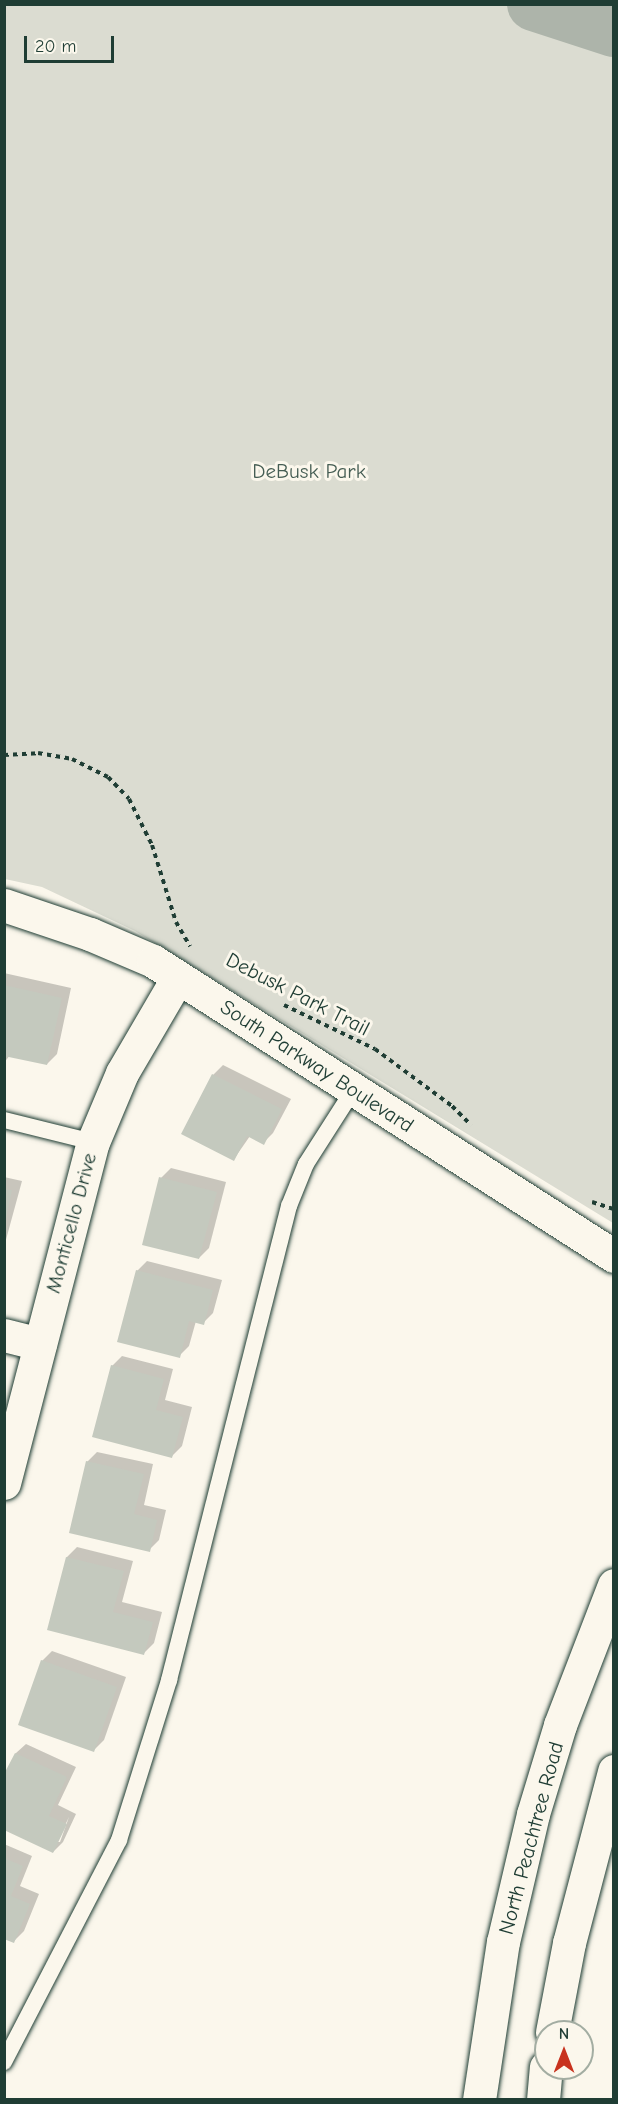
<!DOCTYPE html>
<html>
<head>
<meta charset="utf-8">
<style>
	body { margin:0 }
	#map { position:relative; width:618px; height:2104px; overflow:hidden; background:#fbf7ec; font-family:"Comic Neue",sans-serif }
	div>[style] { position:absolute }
	.green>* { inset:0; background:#dbdcd1 }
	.shadow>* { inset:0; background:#0003 }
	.river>* { height:54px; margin:-27px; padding:0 27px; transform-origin:27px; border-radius:27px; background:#adb4aa }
	.building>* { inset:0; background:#c4c9be }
	.path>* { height:4px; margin-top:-2px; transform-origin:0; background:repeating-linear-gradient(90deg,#1f3d34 0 4.5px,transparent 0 9px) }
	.roads { filter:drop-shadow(0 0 2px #1f3d34) drop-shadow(0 0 2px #1f3d34) }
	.service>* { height:16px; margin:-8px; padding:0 8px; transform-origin:8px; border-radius:8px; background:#fbf7ec }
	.minor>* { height:33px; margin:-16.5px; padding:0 16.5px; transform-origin:16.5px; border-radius:16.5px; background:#fbf7ec }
	.tertiary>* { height:33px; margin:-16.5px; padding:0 16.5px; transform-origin:16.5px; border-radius:16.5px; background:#fbf7ec }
	.secondary>* { height:33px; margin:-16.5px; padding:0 16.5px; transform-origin:16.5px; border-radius:16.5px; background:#fbf7ec }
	span { translate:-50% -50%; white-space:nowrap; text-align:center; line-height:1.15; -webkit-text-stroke:6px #fbf7ec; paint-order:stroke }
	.park-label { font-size:21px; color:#455d53 }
	.street-label { font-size:21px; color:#1f3d34 }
	.frame { position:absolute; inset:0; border:6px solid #1f3d34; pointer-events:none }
	.north { position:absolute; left:534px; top:2020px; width:60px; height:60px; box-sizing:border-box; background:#fbf7ec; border:2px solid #a3ada2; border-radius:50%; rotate:0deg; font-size:16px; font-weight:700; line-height:24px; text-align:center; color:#1f3d34 }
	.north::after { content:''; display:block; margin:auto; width:21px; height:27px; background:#c8321e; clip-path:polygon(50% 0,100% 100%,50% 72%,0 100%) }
	.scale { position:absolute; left:24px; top:36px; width:90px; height:27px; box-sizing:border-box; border:3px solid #1f3d34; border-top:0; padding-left:8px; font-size:18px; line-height:21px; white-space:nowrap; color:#1f3d34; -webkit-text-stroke:4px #fbf7ec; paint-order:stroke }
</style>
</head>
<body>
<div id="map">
	<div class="green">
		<i style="clip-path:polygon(4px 5px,613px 5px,613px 1223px,135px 931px,42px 887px,5px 879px)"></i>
	</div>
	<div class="shadow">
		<i style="clip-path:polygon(4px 973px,71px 988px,57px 1054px,47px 1064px,10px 1055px,4px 1063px)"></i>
		<i style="clip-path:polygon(223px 1065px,291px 1099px,273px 1133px,263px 1143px,250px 1136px,234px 1159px,213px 1075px)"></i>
		<i style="clip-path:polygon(171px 1168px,226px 1182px,209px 1248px,199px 1258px,161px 1178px)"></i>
		<i style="clip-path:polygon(4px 1177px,22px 1181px,4px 1247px)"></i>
		<i style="clip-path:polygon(147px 1261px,222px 1280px,213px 1313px,203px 1323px,196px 1321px,189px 1346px,179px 1356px,137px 1271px)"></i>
		<i style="clip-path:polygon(122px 1356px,173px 1369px,165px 1400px,192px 1407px,182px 1446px,172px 1456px,112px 1366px)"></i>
		<i style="clip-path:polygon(97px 1452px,153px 1464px,144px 1505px,166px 1510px,159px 1540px,149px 1550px,87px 1462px)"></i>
		<i style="clip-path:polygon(77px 1547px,133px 1561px,122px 1602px,162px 1612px,154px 1643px,144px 1653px,49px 1629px,67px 1557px)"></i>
		<i style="clip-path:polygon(52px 1651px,126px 1677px,104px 1740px,94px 1750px,42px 1661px)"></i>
		<i style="clip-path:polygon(evenodd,26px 1744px,76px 1767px,58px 1805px,76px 1814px,63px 1842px,53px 1852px,4px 1778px,16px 1753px,26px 1744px,69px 1817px,60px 1842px,57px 1842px,69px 1817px)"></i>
		<i style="clip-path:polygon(4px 1844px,32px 1856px,20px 1886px,39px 1894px,24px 1931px,14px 1941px,4px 1937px)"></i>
	</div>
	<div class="river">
		<i style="left:534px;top:4px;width:84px;rotate:18deg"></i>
	</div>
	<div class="building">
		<i style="clip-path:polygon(4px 985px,62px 998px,47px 1065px,4px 1056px)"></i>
		<i style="clip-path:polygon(212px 1074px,282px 1109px,264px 1145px,247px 1136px,234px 1161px,181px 1134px)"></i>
		<i style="clip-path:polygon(159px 1177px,217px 1192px,199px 1259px,142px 1245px)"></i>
		<i style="clip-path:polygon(4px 1189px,12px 1190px,5px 1223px,4px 1223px)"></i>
		<i style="clip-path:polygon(136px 1270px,213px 1290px,204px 1325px,189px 1321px,180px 1358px,117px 1342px)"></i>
		<i style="clip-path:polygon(111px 1365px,164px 1379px,156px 1410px,183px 1417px,172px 1458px,92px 1437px)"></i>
		<i style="clip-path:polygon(86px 1461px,144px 1474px,134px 1514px,157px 1520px,150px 1552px,69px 1533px)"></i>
		<i style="clip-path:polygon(66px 1557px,124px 1571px,113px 1612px,153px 1622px,144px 1655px,47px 1630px)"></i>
		<i style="clip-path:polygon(41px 1660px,117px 1687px,94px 1752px,18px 1725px)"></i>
		<i style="clip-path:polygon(15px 1753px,67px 1777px,49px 1816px,67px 1824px,53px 1853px,4px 1830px,4px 1774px)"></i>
		<i style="clip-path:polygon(4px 1858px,23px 1866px,11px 1896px,30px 1904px,14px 1943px,4px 1939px)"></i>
	</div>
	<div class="path">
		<i style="left:4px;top:755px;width:34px;rotate:-3deg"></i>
		<i style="left:38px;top:753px;width:35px;rotate:10deg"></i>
		<i style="left:72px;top:759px;width:40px;rotate:26.6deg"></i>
		<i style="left:108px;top:777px;width:30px;rotate:46deg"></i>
		<i style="left:129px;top:799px;width:51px;rotate:63.4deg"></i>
		<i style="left:152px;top:845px;width:81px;rotate:72.7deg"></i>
		<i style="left:176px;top:922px;width:28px;rotate:60deg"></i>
		<i style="left:284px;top:1005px;width:101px;rotate:25.8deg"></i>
		<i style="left:375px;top:1049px;width:96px;rotate:36.5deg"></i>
		<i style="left:452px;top:1106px;width:27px;rotate:45deg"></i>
		<i style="left:592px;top:1202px;width:23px;rotate:18deg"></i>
	</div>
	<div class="roads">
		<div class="service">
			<i style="left:4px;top:1120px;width:92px;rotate:13.9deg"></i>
			<i style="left:4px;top:2062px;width:250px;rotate:-62.6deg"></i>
			<i style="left:119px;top:1840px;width:168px;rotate:-72.6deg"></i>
			<i style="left:169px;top:1680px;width:489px;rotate:-75.8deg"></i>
			<i style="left:289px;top:1206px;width:45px;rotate:-68deg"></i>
			<i style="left:306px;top:1164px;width:89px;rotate:-57.4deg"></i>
		</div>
		<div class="minor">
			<i style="left:4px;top:1335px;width:37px;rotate:14deg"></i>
			<i style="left:4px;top:1483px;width:352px;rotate:-75.4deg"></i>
			<i style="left:93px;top:1142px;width:75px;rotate:-67.2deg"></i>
			<i style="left:122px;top:1073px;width:111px;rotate:-59.7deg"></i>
		</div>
		<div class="tertiary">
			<i style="left:4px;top:905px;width:91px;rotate:18.6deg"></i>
			<i style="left:90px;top:934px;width:69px;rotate:23.2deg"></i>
			<i style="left:153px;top:961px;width:547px;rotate:32.62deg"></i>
		</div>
		<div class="secondary">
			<i style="left:552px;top:2032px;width:91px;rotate:-79.2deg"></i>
			<i style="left:569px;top:1943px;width:178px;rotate:-75.3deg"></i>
			<i style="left:479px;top:2100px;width:160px;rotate:-81.4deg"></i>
			<i style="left:503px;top:1942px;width:131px;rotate:-76.8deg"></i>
			<i style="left:533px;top:1814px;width:93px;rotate:-73.1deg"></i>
			<i style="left:560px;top:1725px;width:150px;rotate:-68.9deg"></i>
			<i style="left:543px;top:2100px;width:33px;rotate:-85deg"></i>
		</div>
	</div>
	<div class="park-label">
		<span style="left:309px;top:471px">DeBusk Park</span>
	</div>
	<div class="street-label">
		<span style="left:298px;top:994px;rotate:27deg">Debusk Park Trail</span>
		<span style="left:317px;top:1066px;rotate:33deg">South Parkway Boulevard</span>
		<span style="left:71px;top:1223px;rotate:-75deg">Monticello Drive</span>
		<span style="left:531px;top:1838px;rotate:-75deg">North Peachtree Road</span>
	</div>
	<div class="frame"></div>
	<div class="north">N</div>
	<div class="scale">20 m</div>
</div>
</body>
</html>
